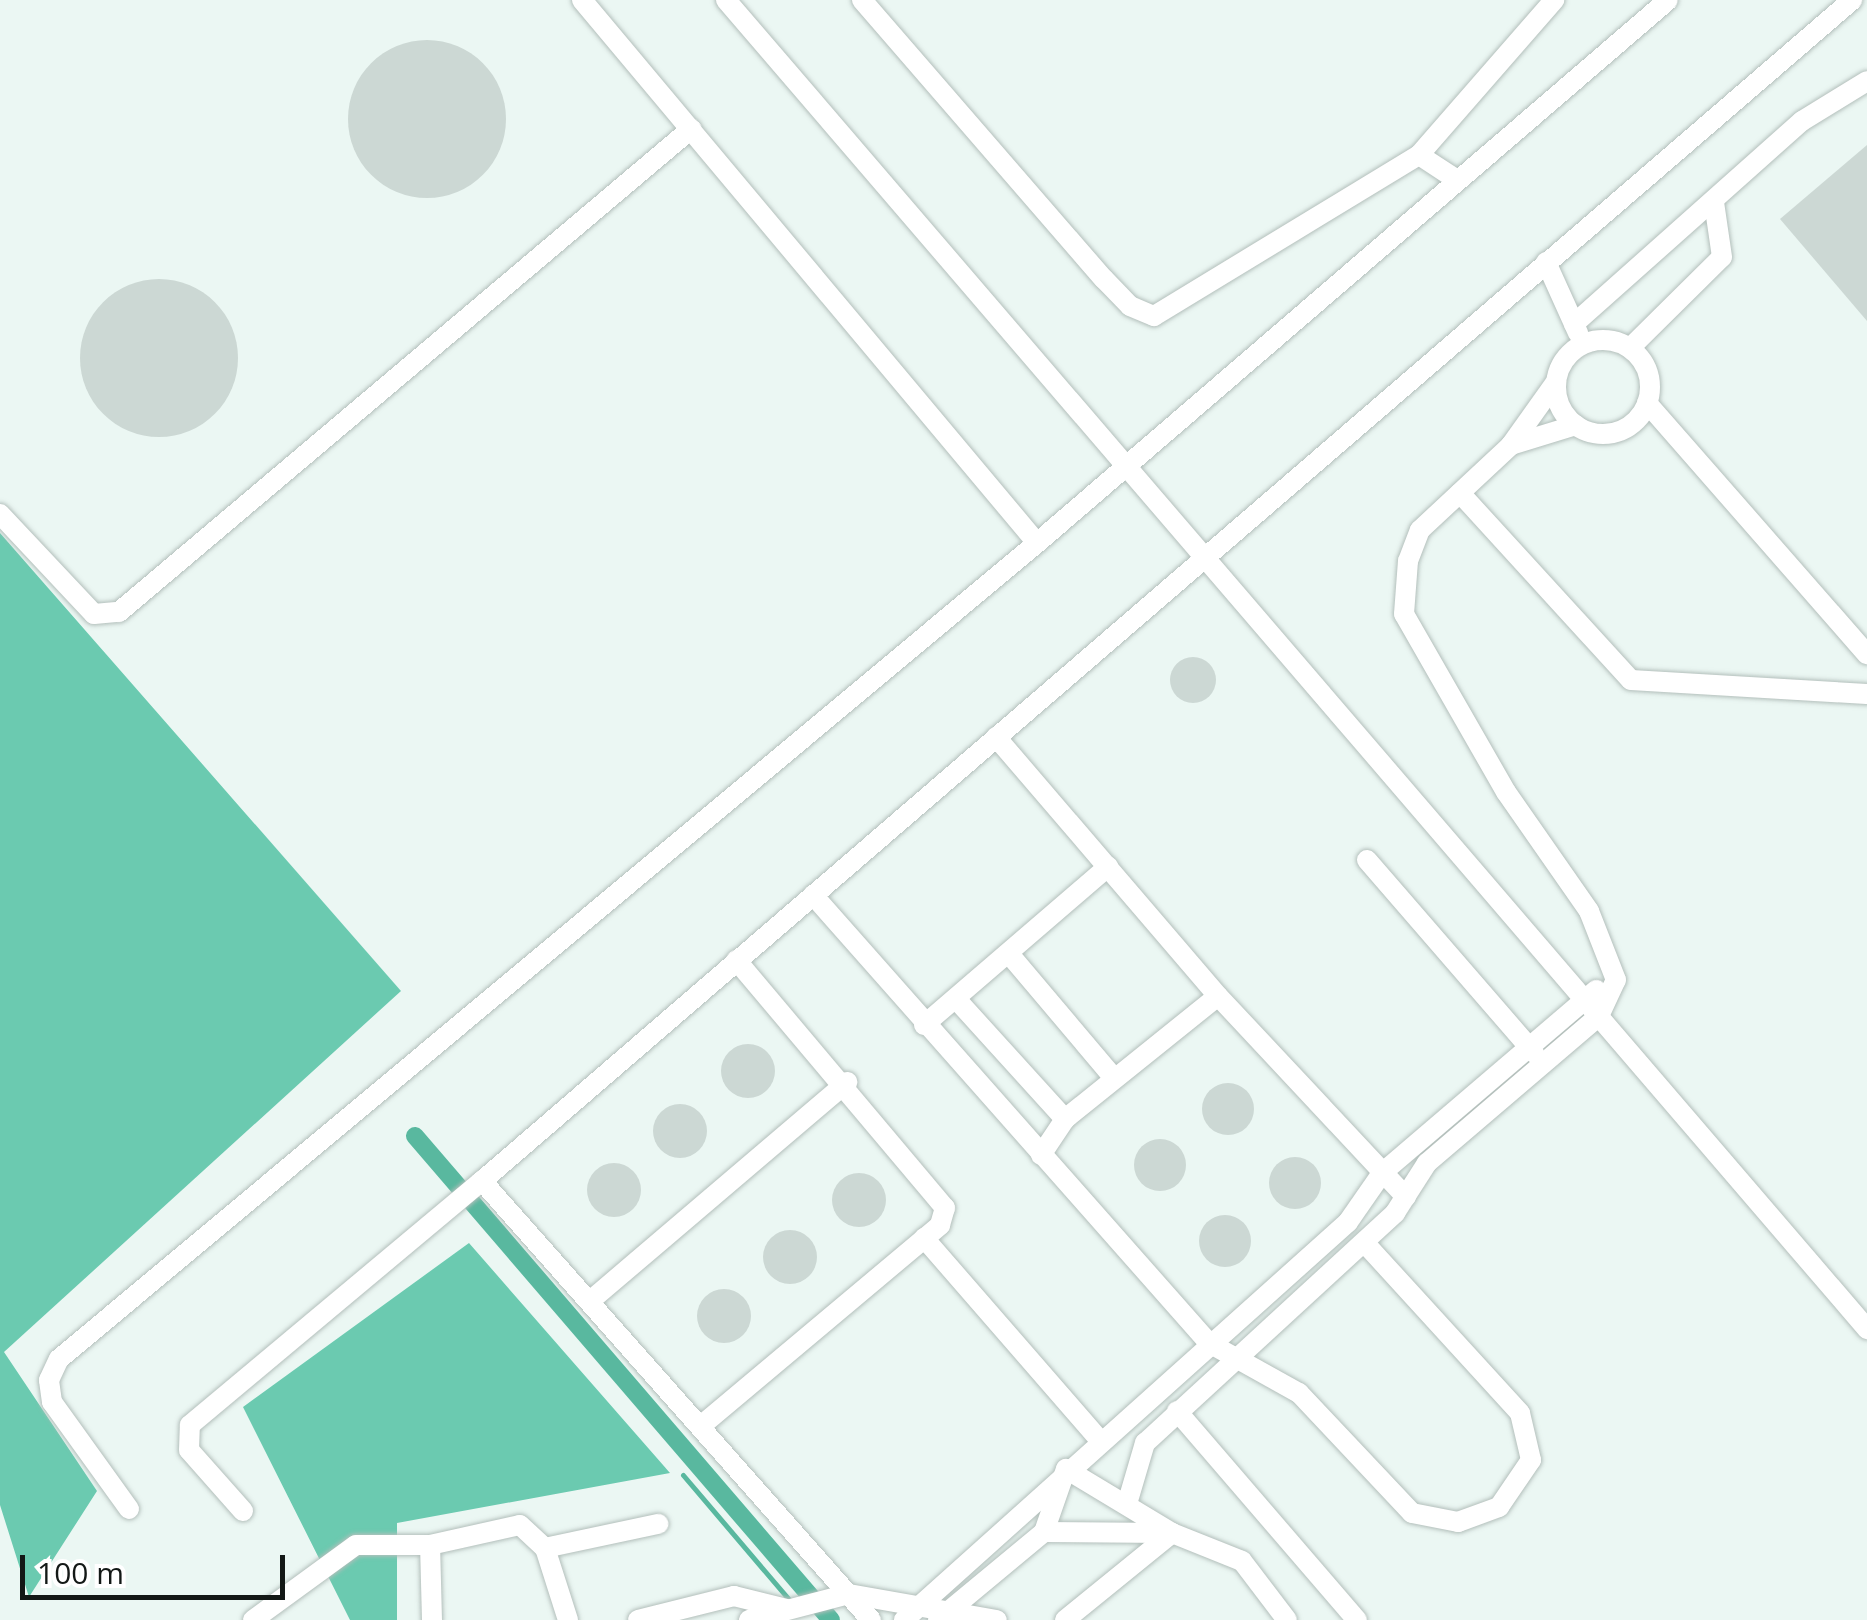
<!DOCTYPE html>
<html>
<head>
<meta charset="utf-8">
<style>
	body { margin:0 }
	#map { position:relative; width:1867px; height:1620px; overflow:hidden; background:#ebf7f3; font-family:"Open Sans",sans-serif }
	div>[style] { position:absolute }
	.forest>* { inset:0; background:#6bcab0 }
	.stream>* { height:5px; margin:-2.5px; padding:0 2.5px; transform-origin:2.5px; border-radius:2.5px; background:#59b89f }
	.canal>* { height:18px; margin:-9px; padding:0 9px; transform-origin:9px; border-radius:9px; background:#59b89f }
	.building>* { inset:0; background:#ccd8d4 }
	.round { border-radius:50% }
	.roads { filter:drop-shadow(0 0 2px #b3bfbb) drop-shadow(0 0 2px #b3bfbb) }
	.minor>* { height:20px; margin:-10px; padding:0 10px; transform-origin:10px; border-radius:10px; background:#fff }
	.minor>.ring { margin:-10px; padding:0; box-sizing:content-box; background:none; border:20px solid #fff; border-radius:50% }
	span { translate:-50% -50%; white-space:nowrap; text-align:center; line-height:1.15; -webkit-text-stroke:8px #fff; paint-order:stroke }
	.scale { position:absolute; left:20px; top:1555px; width:265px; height:45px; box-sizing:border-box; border:5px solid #131816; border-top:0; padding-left:12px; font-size:30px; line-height:35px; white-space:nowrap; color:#131816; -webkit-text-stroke:8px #fff; paint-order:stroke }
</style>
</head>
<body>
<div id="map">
	<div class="forest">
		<i style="clip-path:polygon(0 533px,401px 991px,4px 1352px,97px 1491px,29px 1597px,0 1505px)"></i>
		<i style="clip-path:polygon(469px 1243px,670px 1473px,397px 1523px,397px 1620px,350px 1620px,243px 1407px)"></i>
	</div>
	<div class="stream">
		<i style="left:683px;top:1475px;width:167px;rotate:49.6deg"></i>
	</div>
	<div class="canal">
		<i style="left:415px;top:1136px;width:638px;rotate:49.32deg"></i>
	</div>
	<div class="building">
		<i class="round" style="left:348px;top:40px;width:158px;height:158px"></i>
		<i style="clip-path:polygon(1867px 145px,1867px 321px,1780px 219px)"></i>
		<i class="round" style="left:80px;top:279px;width:158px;height:158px"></i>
		<i class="round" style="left:1170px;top:657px;width:46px;height:46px"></i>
		<i class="round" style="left:721px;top:1044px;width:54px;height:54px"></i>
		<i class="round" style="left:1202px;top:1083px;width:52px;height:52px"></i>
		<i class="round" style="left:653px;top:1104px;width:54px;height:54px"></i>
		<i class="round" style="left:1134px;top:1139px;width:52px;height:52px"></i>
		<i class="round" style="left:1269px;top:1157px;width:52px;height:52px"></i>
		<i class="round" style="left:587px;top:1163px;width:54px;height:54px"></i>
		<i class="round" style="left:832px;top:1173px;width:54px;height:54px"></i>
		<i class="round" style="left:1199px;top:1215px;width:52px;height:52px"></i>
		<i class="round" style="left:763px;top:1230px;width:54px;height:54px"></i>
		<i class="round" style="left:697px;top:1289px;width:54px;height:54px"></i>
	</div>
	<div class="roads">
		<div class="minor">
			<i style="left:582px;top:0;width:708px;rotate:50.04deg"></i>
			<i style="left:726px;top:0;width:1752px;rotate:49.35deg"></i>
			<i style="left:862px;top:0;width:369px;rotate:49.1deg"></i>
			<i style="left:1104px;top:279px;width:37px;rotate:46deg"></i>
			<i style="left:1130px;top:306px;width:26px;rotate:23deg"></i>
			<i style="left:1154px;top:316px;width:310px;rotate:-31.3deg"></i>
			<i style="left:1419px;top:155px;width:206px;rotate:-48.9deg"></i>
			<i style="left:1419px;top:155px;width:45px;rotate:33.3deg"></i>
			<i style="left:1546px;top:262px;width:78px;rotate:65.7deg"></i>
			<i style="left:1574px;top:324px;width:305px;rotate:-41.7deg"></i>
			<i style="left:1802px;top:121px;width:76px;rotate:-31.6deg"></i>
			<i class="ring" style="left:1556px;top:340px;width:74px;height:74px"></i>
			<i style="left:1630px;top:348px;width:129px;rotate:-44.7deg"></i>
			<i style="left:1722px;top:257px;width:56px;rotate:-98.3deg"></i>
			<i style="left:1647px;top:403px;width:334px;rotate:48.8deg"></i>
			<i style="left:1511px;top:445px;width:68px;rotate:-17.1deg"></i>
			<i style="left:1460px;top:493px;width:253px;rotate:47.6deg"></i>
			<i style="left:1631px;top:680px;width:236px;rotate:3.4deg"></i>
			<i style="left:0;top:514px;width:137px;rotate:46.8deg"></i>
			<i style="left:94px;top:614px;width:25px;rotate:-5deg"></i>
			<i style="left:119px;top:612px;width:749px;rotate:-40.18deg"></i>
			<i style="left:996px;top:737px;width:341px;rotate:49.4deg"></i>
			<i style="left:1218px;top:996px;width:275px;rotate:46.9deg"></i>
			<i style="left:1367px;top:860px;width:255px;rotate:49.1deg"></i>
			<i style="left:813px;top:895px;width:598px;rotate:48.53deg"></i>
			<i style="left:1209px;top:1343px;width:103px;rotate:29.1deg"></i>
			<i style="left:1299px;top:1393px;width:165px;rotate:46.7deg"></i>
			<i style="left:1412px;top:1513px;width:47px;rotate:11.1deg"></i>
			<i style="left:1458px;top:1522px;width:44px;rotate:-20.1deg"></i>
			<i style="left:1499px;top:1507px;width:57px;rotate:-55.8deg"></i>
			<i style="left:1531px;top:1460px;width:48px;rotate:-103.2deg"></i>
			<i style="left:1520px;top:1413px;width:231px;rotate:-132.4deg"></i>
			<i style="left:1010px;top:955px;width:160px;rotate:49.8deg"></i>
			<i style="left:957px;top:1000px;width:161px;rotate:47.8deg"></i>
			<i style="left:924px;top:1025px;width:243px;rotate:-40.7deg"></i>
			<i style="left:1041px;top:1155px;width:43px;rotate:-56.3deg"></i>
			<i style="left:1065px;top:1119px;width:196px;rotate:-38.8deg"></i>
			<i style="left:924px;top:1238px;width:267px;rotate:49deg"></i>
			<i style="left:590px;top:1301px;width:338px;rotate:-40.4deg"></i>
			<i style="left:1177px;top:1411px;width:276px;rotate:49.3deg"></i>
			<i style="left:702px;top:1425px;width:311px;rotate:-40deg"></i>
			<i style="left:940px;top:1225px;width:18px;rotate:-74deg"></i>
			<i style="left:945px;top:1208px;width:324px;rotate:-130.1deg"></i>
			<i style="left:1066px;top:1469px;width:124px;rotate:31.1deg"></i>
			<i style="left:1172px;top:1533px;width:75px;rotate:21.8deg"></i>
			<i style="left:1242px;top:1561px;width:74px;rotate:52.7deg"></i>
			<i style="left:1127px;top:1504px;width:64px;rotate:-73.6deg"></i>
			<i style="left:1145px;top:1443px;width:340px;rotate:-42.6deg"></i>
			<i style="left:1395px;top:1213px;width:59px;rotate:-57.4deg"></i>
			<i style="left:1427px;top:1163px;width:226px;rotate:-40.5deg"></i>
			<i style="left:1599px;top:1016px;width:40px;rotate:-65deg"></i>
			<i style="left:1616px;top:980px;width:74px;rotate:-111.4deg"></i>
			<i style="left:1589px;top:911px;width:145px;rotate:-124.9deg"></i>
			<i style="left:1506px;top:792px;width:205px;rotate:-119.8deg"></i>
			<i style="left:1404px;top:614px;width:53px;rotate:-85.7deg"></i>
			<i style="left:1408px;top:561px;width:33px;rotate:-69deg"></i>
			<i style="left:1420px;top:530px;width:125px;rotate:-43deg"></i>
			<i style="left:1511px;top:445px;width:77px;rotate:-54.5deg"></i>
			<i style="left:129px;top:1509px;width:132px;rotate:-125.7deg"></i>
			<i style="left:52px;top:1402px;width:22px;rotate:-98deg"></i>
			<i style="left:49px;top:1380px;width:23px;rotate:-65deg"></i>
			<i style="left:59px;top:1359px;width:1274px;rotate:-39.84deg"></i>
			<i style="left:1037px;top:543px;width:832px;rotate:-40.71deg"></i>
			<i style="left:243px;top:1511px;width:81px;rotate:-131.5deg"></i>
			<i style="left:189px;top:1450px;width:25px;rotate:-88deg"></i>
			<i style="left:190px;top:1425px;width:381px;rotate:-39.9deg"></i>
			<i style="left:1044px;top:1532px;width:67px;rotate:-70.8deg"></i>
			<i style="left:545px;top:1548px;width:116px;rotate:-12deg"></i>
			<i style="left:253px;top:1620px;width:127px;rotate:-36.1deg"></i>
			<i style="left:356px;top:1545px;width:74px"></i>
			<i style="left:432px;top:1620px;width:75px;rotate:-91.5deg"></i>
			<i style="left:430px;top:1545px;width:92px;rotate:-12.5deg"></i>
			<i style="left:520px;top:1525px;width:34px;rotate:43deg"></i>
			<i style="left:545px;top:1548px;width:76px;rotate:72.3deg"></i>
			<i style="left:638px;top:1620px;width:99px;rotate:-14deg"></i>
			<i style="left:734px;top:1596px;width:54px;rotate:14deg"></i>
			<i style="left:749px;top:1620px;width:103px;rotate:-14.6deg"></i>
			<i style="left:849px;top:1594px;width:150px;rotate:10deg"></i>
			<i style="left:871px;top:1620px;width:587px;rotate:-131.54deg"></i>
			<i style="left:482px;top:1181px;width:1809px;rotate:-40.76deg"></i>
			<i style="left:904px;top:1620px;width:596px;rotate:-41.87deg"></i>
			<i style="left:1348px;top:1222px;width:60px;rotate:-55.2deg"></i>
			<i style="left:1382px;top:1173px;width:282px;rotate:-40.5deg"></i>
			<i style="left:938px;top:1620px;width:138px;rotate:-39.7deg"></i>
			<i style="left:1044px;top:1532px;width:126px;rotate:0.5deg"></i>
			<i style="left:1065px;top:1620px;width:138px;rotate:-39.1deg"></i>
		</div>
	</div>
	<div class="scale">100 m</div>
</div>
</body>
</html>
